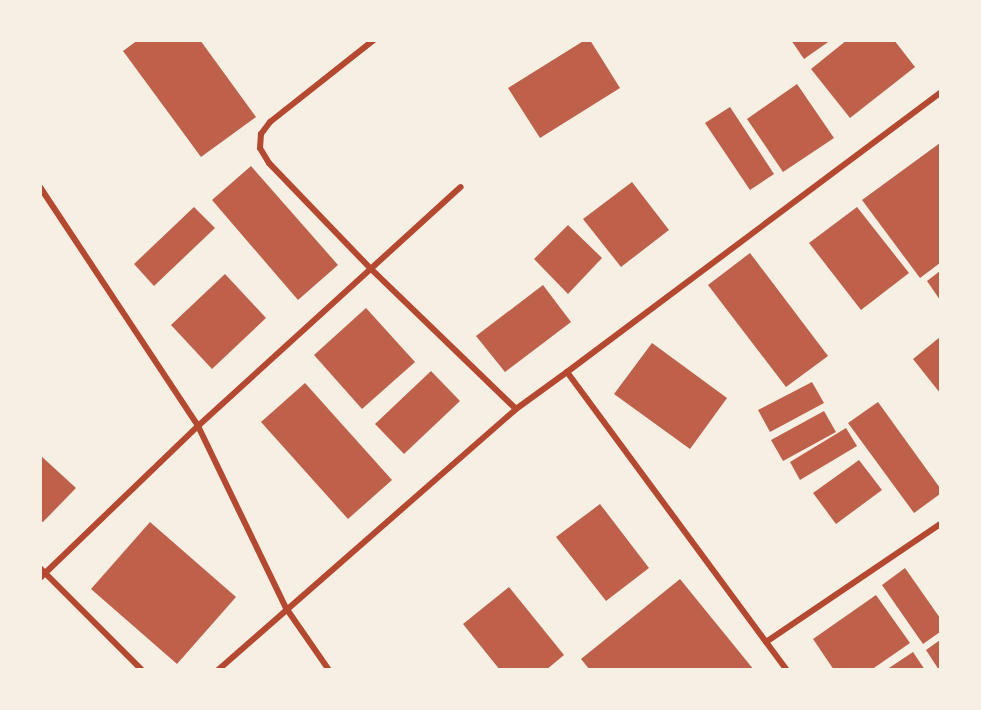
<!DOCTYPE html>
<html>
<head>
<meta charset="utf-8">
<style>
	body { margin:0 }
	#map { position:relative; width:981px; height:710px; overflow:hidden; background:#f6efe4; font-family:Helvetica,sans-serif }
	div>[style] { position:absolute }
	.building>* { inset:0; background:#bf614a }
	.minor>* { height:6px; margin:-3px; padding:0 3px; transform-origin:3px; border-radius:3px; background:#b5482f }
	span { translate:-50% -50%; white-space:nowrap; text-align:center; line-height:1.15; -webkit-text-stroke:5px #f6efe4; paint-order:stroke }
	.frame { position:absolute; inset:0; border:42px solid #f6efe4; pointer-events:none }
</style>
</head>
<body>
<div id="map">
	<div class="building">
		<i style="clip-path:polygon(138px 40px,200px 40px,256px 117px,201px 157px,123px 51px)"></i>
		<i style="clip-path:polygon(585px 40px,590px 40px,620px 88px,540px 138px,508px 88px)"></i>
		<i style="clip-path:polygon(791px 40px,831px 40px,804px 59px)"></i>
		<i style="clip-path:polygon(847px 40px,894px 40px,915px 67px,850px 118px,811px 69px)"></i>
		<i style="clip-path:polygon(797px 84px,834px 138px,783px 172px,747px 119px)"></i>
		<i style="clip-path:polygon(730px 107px,774px 174px,750px 190px,705px 123px)"></i>
		<i style="clip-path:polygon(940px 143px,940px 263px,920px 278px,862px 200px)"></i>
		<i style="clip-path:polygon(251px 166px,338px 265px,298px 300px,212px 200px)"></i>
		<i style="clip-path:polygon(632px 182px,669px 230px,621px 267px,583px 219px)"></i>
		<i style="clip-path:polygon(194px 207px,215px 228px,154px 286px,134px 264px)"></i>
		<i style="clip-path:polygon(857px 207px,909px 273px,861px 310px,809px 243px)"></i>
		<i style="clip-path:polygon(568px 225px,602px 258px,568px 294px,534px 259px)"></i>
		<i style="clip-path:polygon(750px 253px,828px 356px,786px 387px,708px 285px)"></i>
		<i style="clip-path:polygon(940px 271px,940px 300px,927px 281px)"></i>
		<i style="clip-path:polygon(225px 274px,266px 318px,212px 369px,171px 325px)"></i>
		<i style="clip-path:polygon(543px 285px,571px 322px,505px 372px,476px 336px)"></i>
		<i style="clip-path:polygon(366px 308px,415px 362px,362px 409px,314px 355px)"></i>
		<i style="clip-path:polygon(940px 337px,940px 393px,913px 359px)"></i>
		<i style="clip-path:polygon(652px 343px,727px 398px,690px 449px,614px 394px)"></i>
		<i style="clip-path:polygon(431px 371px,460px 401px,404px 454px,375px 424px)"></i>
		<i style="clip-path:polygon(812px 382px,824px 403px,770px 432px,758px 410px)"></i>
		<i style="clip-path:polygon(305px 383px,392px 480px,348px 519px,261px 422px)"></i>
		<i style="clip-path:polygon(878px 402px,940px 488px,940px 494px,914px 513px,848px 423px)"></i>
		<i style="clip-path:polygon(824px 411px,836px 432px,783px 461px,771px 440px)"></i>
		<i style="clip-path:polygon(846px 428px,857px 446px,800px 480px,790px 462px)"></i>
		<i style="clip-path:polygon(40px 455px,76px 488px,43px 522px,40px 520px)"></i>
		<i style="clip-path:polygon(859px 460px,882px 490px,836px 524px,813px 493px)"></i>
		<i style="clip-path:polygon(600px 504px,649px 568px,606px 601px,556px 537px)"></i>
		<i style="clip-path:polygon(150px 522px,236px 597px,177px 664px,91px 589px)"></i>
		<i style="clip-path:polygon(905px 568px,940px 618px,940px 632px,923px 644px,882px 585px)"></i>
		<i style="clip-path:polygon(680px 579px,754px 670px,590px 670px,581px 659px)"></i>
		<i style="clip-path:polygon(509px 587px,564px 655px,546px 670px,500px 670px,463px 624px)"></i>
		<i style="clip-path:polygon(876px 595px,910px 643px,871px 670px,834px 670px,813px 639px)"></i>
		<i style="clip-path:polygon(940px 640px,940px 670px,939px 670px,926px 650px)"></i>
		<i style="clip-path:polygon(913px 652px,925px 670px,886px 670px)"></i>
	</div>
	<div class="minor">
		<i style="left:40px;top:187px;width:287px;rotate:56.5deg"></i>
		<i style="left:198px;top:426px;width:202px;rotate:64.2deg"></i>
		<i style="left:286px;top:608px;width:75px;rotate:55.3deg"></i>
		<i style="left:567px;top:372px;width:466px;rotate:-36.8deg"></i>
		<i style="left:516px;top:409px;width:63px;rotate:-36deg"></i>
		<i style="left:567px;top:372px;width:370px;rotate:53.6deg"></i>
		<i style="left:40px;top:568px;width:144px;rotate:45deg"></i>
		<i style="left:40px;top:578px;width:219px;rotate:-43.9deg"></i>
		<i style="left:198px;top:426px;width:355px;rotate:-42.3deg"></i>
		<i style="left:766px;top:642px;width:210px;rotate:-34.1deg"></i>
		<i style="left:218px;top:670px;width:396px;rotate:-41.2deg"></i>
		<i style="left:516px;top:409px;width:202px;rotate:-136deg"></i>
		<i style="left:371px;top:269px;width:147px;rotate:-133.9deg"></i>
		<i style="left:269px;top:163px;width:17px;rotate:-121deg"></i>
		<i style="left:260px;top:148px;width:14px;rotate:-86deg"></i>
		<i style="left:261px;top:134px;width:15px;rotate:-53deg"></i>
		<i style="left:270px;top:122px;width:132px;rotate:-38.3deg"></i>
	</div>
	<div class="frame"></div>
</div>
</body>
</html>
